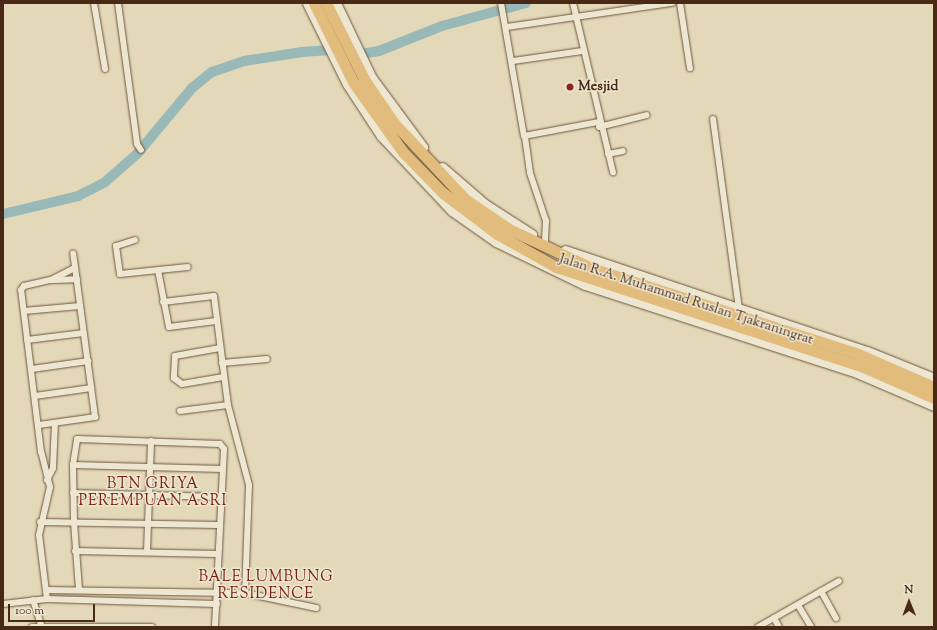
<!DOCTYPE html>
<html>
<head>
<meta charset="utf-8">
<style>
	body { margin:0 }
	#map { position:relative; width:937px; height:630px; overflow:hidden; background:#e3d8b8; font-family:"Sorts Mill Goudy",serif }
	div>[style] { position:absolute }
	.river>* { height:10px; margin:-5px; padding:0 5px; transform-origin:5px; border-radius:5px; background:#99b8b8 }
	.roads { filter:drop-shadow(0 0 1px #6f553e) drop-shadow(0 0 1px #6f553e) }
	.street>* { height:6px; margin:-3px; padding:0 3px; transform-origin:3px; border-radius:3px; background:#ede6d1 }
	.secondary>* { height:9px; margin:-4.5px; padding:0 4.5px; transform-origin:4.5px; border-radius:4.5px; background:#ede6d1 }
	.highway>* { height:11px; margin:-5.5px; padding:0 5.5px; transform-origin:5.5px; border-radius:5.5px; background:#e2bc7c }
	.dots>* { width:11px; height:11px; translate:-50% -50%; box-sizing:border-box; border:2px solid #ede6d1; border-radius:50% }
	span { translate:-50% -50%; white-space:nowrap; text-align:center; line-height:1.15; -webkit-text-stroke:3px #ede6d1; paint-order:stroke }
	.poi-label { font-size:14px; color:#482916; font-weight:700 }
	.left { translate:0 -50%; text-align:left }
	.street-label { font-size:14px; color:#482916 }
	.neighbourhood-label { font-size:15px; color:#7a1f14; letter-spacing:1px }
	.frame { position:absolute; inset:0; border:4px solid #482916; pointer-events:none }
	.north { position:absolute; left:889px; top:582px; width:40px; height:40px; -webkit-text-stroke:3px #ede6d1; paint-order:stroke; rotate:359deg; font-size:11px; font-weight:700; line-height:16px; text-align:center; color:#482916 }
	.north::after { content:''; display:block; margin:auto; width:14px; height:18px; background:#482916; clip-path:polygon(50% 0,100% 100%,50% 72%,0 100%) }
	.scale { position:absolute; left:8px; top:604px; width:87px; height:18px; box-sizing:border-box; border:2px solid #482916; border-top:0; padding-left:5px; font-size:12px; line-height:14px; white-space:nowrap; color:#482916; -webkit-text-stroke:3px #ede6d1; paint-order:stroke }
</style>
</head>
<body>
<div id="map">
	<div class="river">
		<i style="left:3px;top:214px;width:77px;rotate:-13.5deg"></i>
		<i style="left:78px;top:196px;width:30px;rotate:-27deg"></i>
		<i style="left:105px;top:182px;width:43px;rotate:-41.2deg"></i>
		<i style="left:137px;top:154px;width:86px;rotate:-50.2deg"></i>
		<i style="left:192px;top:88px;width:26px;rotate:-39deg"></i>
		<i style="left:212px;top:72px;width:34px;rotate:-19deg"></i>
		<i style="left:244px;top:61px;width:59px;rotate:-8.8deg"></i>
		<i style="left:302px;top:52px;width:31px;rotate:-4deg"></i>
		<i style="left:333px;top:50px;width:24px;rotate:12deg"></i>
		<i style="left:356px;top:55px;width:23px;rotate:-10deg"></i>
		<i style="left:379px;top:51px;width:68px;rotate:-21.6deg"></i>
		<i style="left:442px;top:26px;width:87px;rotate:-15.3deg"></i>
	</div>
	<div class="roads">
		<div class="street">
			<i style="left:94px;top:3px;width:67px;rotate:80.5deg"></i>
			<i style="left:118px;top:3px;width:142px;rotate:82.3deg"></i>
			<i style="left:137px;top:144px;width:7px;rotate:56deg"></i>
			<i style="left:501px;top:3px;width:135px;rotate:80.2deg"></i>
			<i style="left:524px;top:136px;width:75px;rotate:-10.7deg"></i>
			<i style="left:573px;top:3px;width:174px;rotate:76.7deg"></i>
			<i style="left:680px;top:3px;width:66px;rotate:81.3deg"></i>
			<i style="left:507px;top:27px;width:167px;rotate:-8.3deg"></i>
			<i style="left:513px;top:61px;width:70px;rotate:-8.2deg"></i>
			<i style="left:713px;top:119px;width:192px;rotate:82.2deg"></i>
			<i style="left:599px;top:127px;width:49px;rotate:-14deg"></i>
			<i style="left:525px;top:137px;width:36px;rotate:82deg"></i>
			<i style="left:530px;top:173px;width:51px;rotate:71.6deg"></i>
			<i style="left:546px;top:221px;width:20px;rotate:93deg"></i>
			<i style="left:608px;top:154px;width:15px;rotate:-11deg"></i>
			<i style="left:135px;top:240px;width:20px;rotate:162deg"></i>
			<i style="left:116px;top:246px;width:28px;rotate:82deg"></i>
			<i style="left:120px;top:274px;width:68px;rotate:-5.9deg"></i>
			<i style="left:158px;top:270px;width:58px;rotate:79.1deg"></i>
			<i style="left:169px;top:327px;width:47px;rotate:-7.3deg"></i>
			<i style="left:53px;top:280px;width:24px;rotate:-2deg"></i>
			<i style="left:163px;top:302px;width:51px;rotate:-6.7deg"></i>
			<i style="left:214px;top:296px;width:110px;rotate:82.7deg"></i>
			<i style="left:228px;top:405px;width:83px;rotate:75.3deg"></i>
			<i style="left:249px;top:485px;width:108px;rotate:92.1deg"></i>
			<i style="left:24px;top:311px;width:56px;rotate:-5.1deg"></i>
			<i style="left:27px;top:340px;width:57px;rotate:-7deg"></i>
			<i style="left:220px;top:348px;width:46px;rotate:169.9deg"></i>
			<i style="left:175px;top:356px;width:22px;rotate:93deg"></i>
			<i style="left:174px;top:378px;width:10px;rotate:37deg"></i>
			<i style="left:182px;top:384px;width:42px;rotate:-9.7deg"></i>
			<i style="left:222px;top:363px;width:45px;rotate:-5.1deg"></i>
			<i style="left:32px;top:369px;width:57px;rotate:-8.1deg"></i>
			<i style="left:35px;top:396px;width:57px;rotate:-8.1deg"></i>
			<i style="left:180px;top:411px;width:48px;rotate:-7.1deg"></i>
			<i style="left:39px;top:425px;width:57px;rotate:-8.1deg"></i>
			<i style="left:95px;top:417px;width:165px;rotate:-97.6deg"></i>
			<i style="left:73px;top:465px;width:149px;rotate:1.5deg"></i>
			<i style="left:47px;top:480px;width:13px;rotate:-63deg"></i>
			<i style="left:53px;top:468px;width:45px;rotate:-87.5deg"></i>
			<i style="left:73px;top:493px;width:147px;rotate:1.6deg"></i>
			<i style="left:40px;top:522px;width:179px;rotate:1deg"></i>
			<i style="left:75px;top:551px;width:143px;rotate:1.2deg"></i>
			<i style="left:147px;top:552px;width:111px;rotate:-87.9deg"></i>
			<i style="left:79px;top:589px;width:67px;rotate:-94.3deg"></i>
			<i style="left:74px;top:522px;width:57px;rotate:-91deg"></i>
			<i style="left:73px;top:465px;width:26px;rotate:-81deg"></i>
			<i style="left:77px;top:439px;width:143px;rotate:2deg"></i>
			<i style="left:220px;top:444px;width:6px;rotate:51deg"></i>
			<i style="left:224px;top:449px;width:178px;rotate:92.9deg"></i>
			<i style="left:46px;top:590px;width:199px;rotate:0.9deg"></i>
			<i style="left:245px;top:593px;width:73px;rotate:11.9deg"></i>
			<i style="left:821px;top:591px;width:31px;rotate:61deg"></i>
			<i style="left:47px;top:599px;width:64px;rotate:-97.1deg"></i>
			<i style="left:39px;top:535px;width:49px;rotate:-77.1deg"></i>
			<i style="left:50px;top:487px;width:36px;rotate:-104deg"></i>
			<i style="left:41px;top:452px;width:163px;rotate:-97deg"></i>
			<i style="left:21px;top:290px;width:5px;rotate:-53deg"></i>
			<i style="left:24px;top:286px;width:28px;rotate:-13deg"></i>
			<i style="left:51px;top:280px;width:27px;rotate:-27deg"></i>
			<i style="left:33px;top:600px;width:28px;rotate:72deg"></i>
			<i style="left:3px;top:604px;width:44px;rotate:-6.5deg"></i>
			<i style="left:47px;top:599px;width:170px;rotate:1.7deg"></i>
			<i style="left:798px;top:605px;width:26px;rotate:59deg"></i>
			<i style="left:774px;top:618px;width:10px;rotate:61deg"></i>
			<i style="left:32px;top:627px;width:120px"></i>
			<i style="left:758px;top:627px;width:93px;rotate:-29.6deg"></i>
		</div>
		<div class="secondary">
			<i style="left:307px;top:3px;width:90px;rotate:63.7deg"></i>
			<i style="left:347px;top:84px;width:62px;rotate:56.8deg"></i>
			<i style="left:381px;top:136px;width:103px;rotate:46.6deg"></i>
			<i style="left:452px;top:211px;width:54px;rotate:35.2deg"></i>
			<i style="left:496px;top:242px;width:99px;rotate:25.8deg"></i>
			<i style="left:585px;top:285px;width:286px;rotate:17.9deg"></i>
			<i style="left:857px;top:373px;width:84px;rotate:23.2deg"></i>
			<i style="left:336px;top:3px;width:83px;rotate:64.4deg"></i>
			<i style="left:372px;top:78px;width:86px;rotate:53.5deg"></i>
			<i style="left:442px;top:167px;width:57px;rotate:40.7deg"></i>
			<i style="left:485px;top:204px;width:56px;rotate:32.6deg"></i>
			<i style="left:565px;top:250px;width:318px;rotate:18.5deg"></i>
			<i style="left:867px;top:351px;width:72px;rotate:21.9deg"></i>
		</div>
		<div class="highway">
			<i style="left:314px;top:3px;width:88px;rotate:63.7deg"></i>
			<i style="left:353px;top:82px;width:86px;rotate:54.5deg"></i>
			<i style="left:403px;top:152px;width:57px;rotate:45.7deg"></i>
			<i style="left:443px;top:193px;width:68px;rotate:37.2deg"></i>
			<i style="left:497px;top:234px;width:68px;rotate:29.2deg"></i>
			<i style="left:556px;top:267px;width:323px;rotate:18deg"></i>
			<i style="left:863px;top:367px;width:77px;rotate:23.6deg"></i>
			<i style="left:326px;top:3px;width:85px;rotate:63.4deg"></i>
			<i style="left:364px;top:79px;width:53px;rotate:55.7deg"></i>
			<i style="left:394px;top:123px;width:104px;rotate:46.9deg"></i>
			<i style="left:465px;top:199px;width:53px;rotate:34.3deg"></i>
			<i style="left:509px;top:229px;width:94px;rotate:25.2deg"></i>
			<i style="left:594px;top:269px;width:275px;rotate:17.8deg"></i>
			<i style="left:856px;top:353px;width:85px;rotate:23.6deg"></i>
		</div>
	</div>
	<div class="dots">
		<i style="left:570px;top:87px;background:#8f2418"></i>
	</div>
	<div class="poi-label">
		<span class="left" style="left:578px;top:87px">Mesjid</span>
	</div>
	<div class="street-label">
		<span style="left:686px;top:300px;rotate:18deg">Jalan R.A. Muhammad Ruslan Tjakraningrat</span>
	</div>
	<div class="neighbourhood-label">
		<span style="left:153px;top:493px">BTN GRIYA<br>PEREMPUAN ASRI</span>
		<span style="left:266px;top:586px">BALE LUMBUNG<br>RESIDENCE</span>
	</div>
	<div class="frame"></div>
	<div class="north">N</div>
	<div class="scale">100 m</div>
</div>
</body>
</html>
